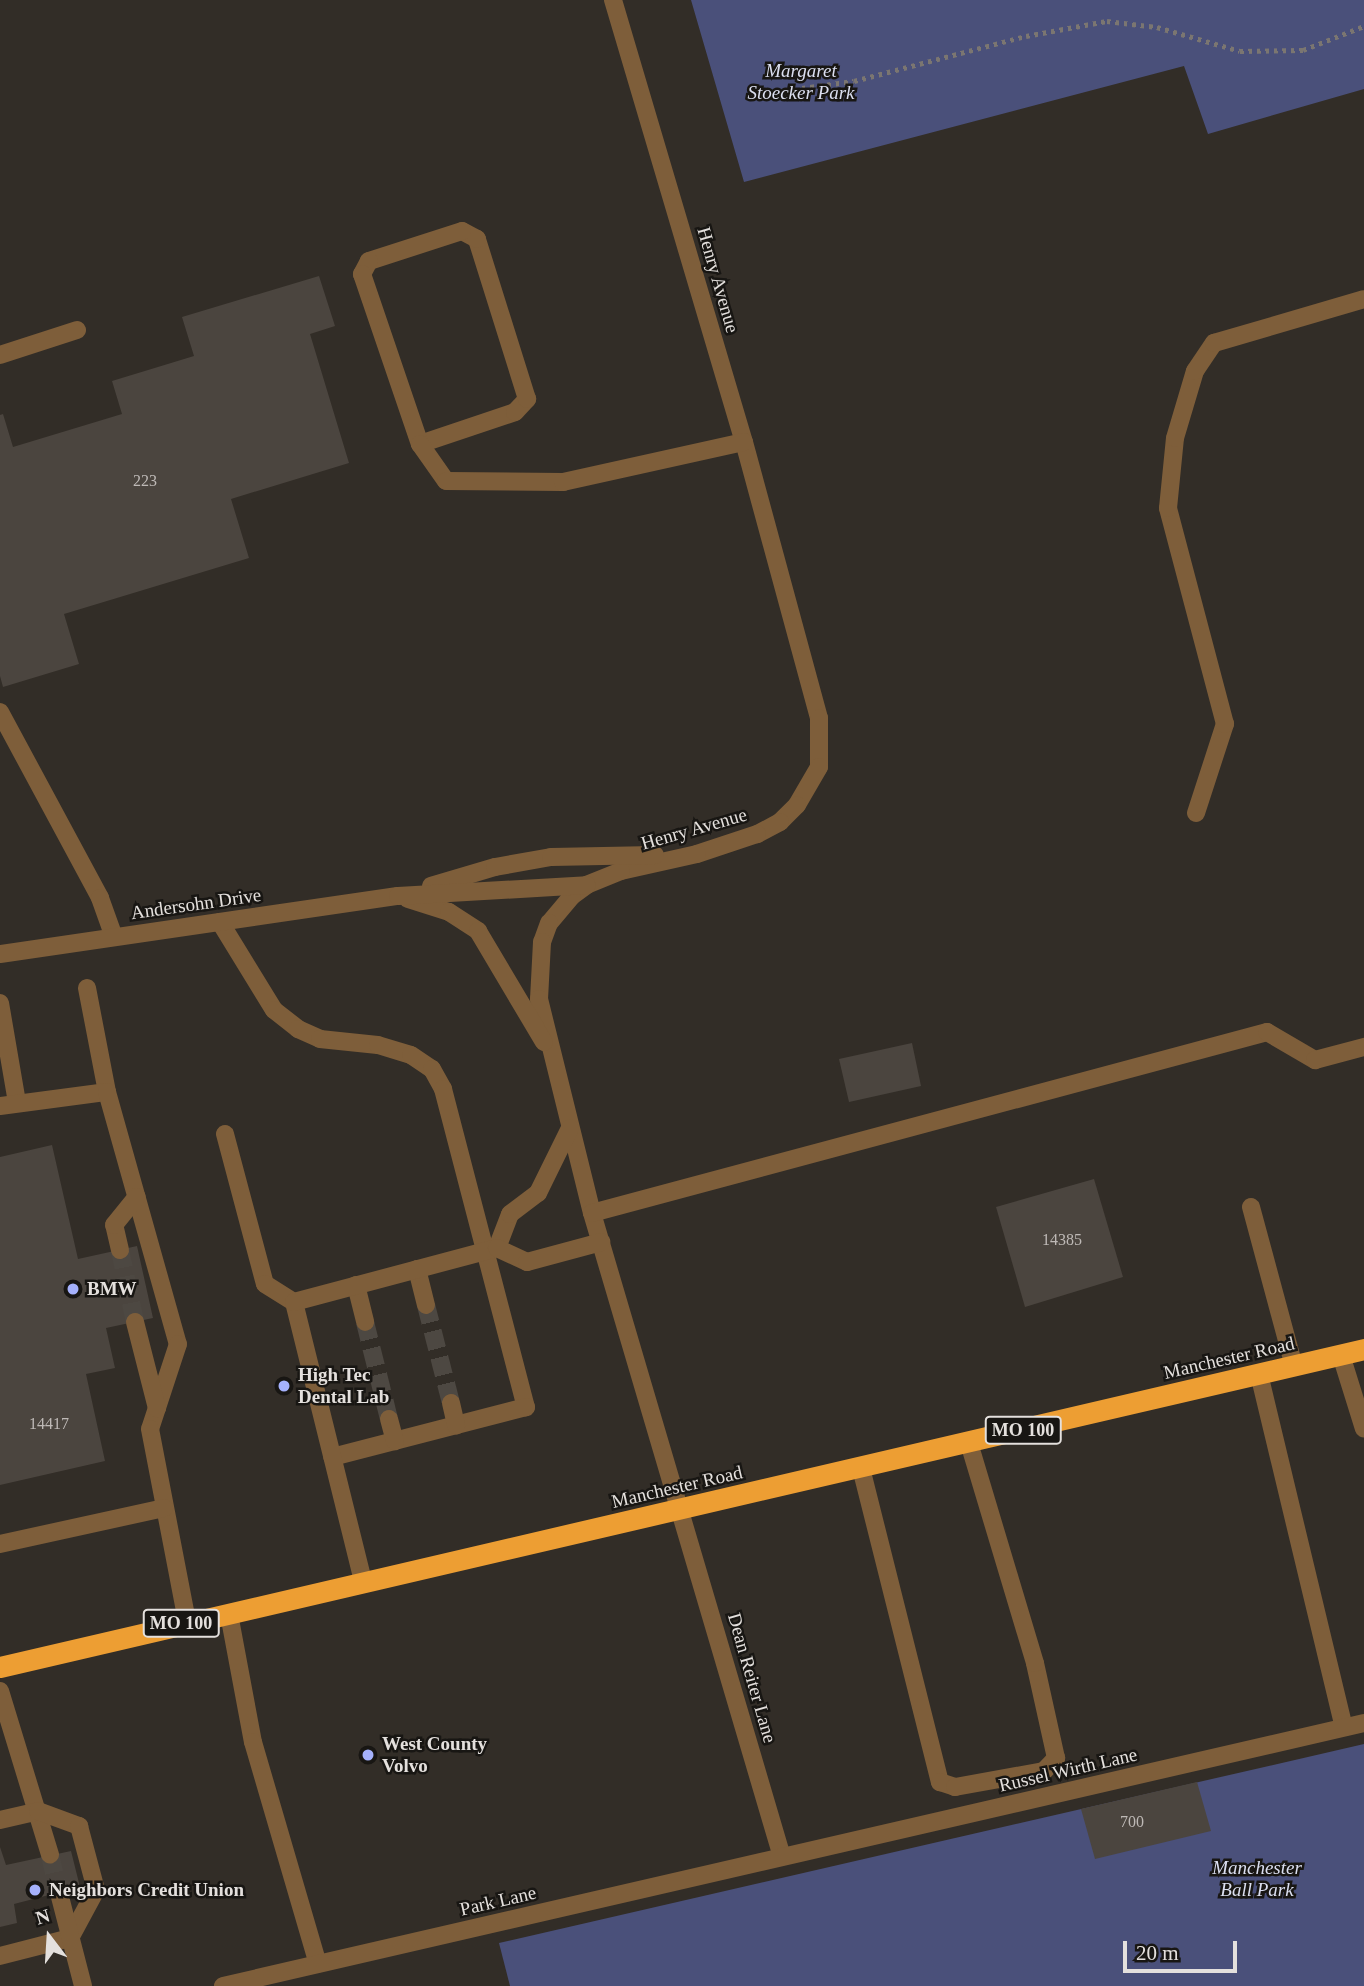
<!DOCTYPE html>
<html>
<head>
<meta charset="utf-8">
<style>
	body { margin:0 }
	#map { position:relative; width:1364px; height:1986px; overflow:hidden; background:#322d27; font-family:Georgia,serif }
	div>[style] { position:absolute }
	.green>* { inset:0; background:#4a507a }
	.building>* { inset:0; background:#4b453f }
	.minor-tunnel>* { height:18px; margin-top:-9px; transform-origin:0; background:repeating-linear-gradient(90deg,#4d4842 0 18px,transparent 0 27px) }
	.path>* { height:4.5px; margin-top:-2.25px; transform-origin:0; background:repeating-linear-gradient(90deg,#7b7671 0 3.5px,transparent 0 8.5px) }
	.minor>* { height:18px; margin:-9px; padding:0 9px; transform-origin:9px; border-radius:9px; background:#7e5e3a }
	.highway>* { height:21px; margin:-10.5px; padding:0 10.5px; transform-origin:10.5px; border-radius:10.5px; background:#ed9e33 }
	.dots>* { width:19px; height:19px; translate:-50% -50%; box-sizing:border-box; border:4px solid #181613; border-radius:50% }
	span { translate:-50% -50%; white-space:nowrap; text-align:center; line-height:1.15; -webkit-text-stroke:5px #181613; paint-order:stroke }
	.number-label { font-size:16px; color:#beb9b6 }
	.number-label span { -webkit-text-stroke-width:0 }
	.shield-label span { padding:2px 5px; background:#181613; border:2px solid; border-radius:5px; -webkit-text-stroke-width:0 }
	.shield-label { font-size:18px; color:#e4e0dd; font-weight:700 }
	.park-label { font-size:19px; color:#dbdff0; font-style:italic }
	.street-label { font-size:19px; color:#e4e0dd }
	.poi-label { font-size:19px; color:#e4e0dd; font-weight:700 }
	.left { translate:0 -50%; text-align:left }
	.north { position:absolute; left:14px; top:1902px; width:70px; height:70px; -webkit-text-stroke:5px #181613; paint-order:stroke; rotate:343deg; font-size:19px; font-weight:700; line-height:28px; text-align:center; color:#e4e0dd }
	.north::after { content:''; display:block; margin:auto; width:24px; height:32px; background:#e4e0dd; clip-path:polygon(50% 0,100% 100%,50% 72%,0 100%) }
	.scale { position:absolute; left:1123px; top:1941px; width:114px; height:32px; box-sizing:border-box; border:4px solid #e4e0dd; border-top:0; padding-left:9px; font-size:21px; line-height:24px; white-space:nowrap; color:#e4e0dd; -webkit-text-stroke:5px #181613; paint-order:stroke }
</style>
</head>
<body>
<div id="map">
	<div class="green">
		<i style="clip-path:polygon(691px 0,1364px 0,1364px 89px,1208px 134px,1184px 66px,744px 182px)"></i>
		<i style="clip-path:polygon(1364px 1744px,1364px 1986px,510px 1986px,499px 1943px)"></i>
	</div>
	<div class="building">
		<i style="clip-path:polygon(319px 276px,335px 326px,310px 334px,349px 463px,231px 499px,249px 558px,64px 614px,79px 664px,3px 687px,0 676px,0 415px,3px 414px,13px 447px,122px 414px,112px 381px,194px 356px,182px 317px)"></i>
		<i style="clip-path:polygon(912px 1043px,921px 1086px,849px 1102px,839px 1059px)"></i>
		<i style="clip-path:polygon(52px 1145px,78px 1259px,137px 1246px,153px 1318px,106px 1328px,115px 1368px,86px 1374px,105px 1461px,0 1485px,0 1157px)"></i>
		<i style="clip-path:polygon(1094px 1179px,1123px 1277px,1025px 1307px,996px 1207px)"></i>
		<i style="clip-path:polygon(1197px 1782px,1211px 1831px,1095px 1859px,1081px 1809px)"></i>
		<i style="clip-path:polygon(0 1847px,6px 1865px,71px 1851px,80px 1887px,14px 1904px,17px 1923px,0 1927px)"></i>
	</div>
	<div class="minor-tunnel">
		<i style="left:120px;top:1250px;width:74px;rotate:78.2deg"></i>
		<i style="left:426px;top:1305px;width:101px;rotate:75.7deg"></i>
		<i style="left:365px;top:1322px;width:100px;rotate:76.1deg"></i>
		<i style="left:50px;top:1855px;width:39px;rotate:77deg"></i>
	</div>
	<div class="path">
		<i style="left:802px;top:88px;width:52px;rotate:-7.7deg"></i>
		<i style="left:854px;top:81px;width:178px;rotate:-14.7deg"></i>
		<i style="left:1026px;top:36px;width:82px;rotate:-10.5deg"></i>
		<i style="left:1107px;top:21px;width:50px;rotate:6.8deg"></i>
		<i style="left:1157px;top:27px;width:86px;rotate:16.1deg"></i>
		<i style="left:1240px;top:51px;width:63px;rotate:-0.9deg"></i>
		<i style="left:1303px;top:50px;width:66px;rotate:-21.5deg"></i>
	</div>
	<div class="minor">
		<i style="left:613px;top:0;width:461px;rotate:73.5deg"></i>
		<i style="left:744px;top:442px;width:286px;rotate:74.8deg"></i>
		<i style="left:819px;top:718px;width:49px;rotate:90deg"></i>
		<i style="left:819px;top:767px;width:44px;rotate:120.1deg"></i>
		<i style="left:797px;top:805px;width:24px;rotate:135deg"></i>
		<i style="left:780px;top:822px;width:26px;rotate:152deg"></i>
		<i style="left:757px;top:834px;width:63px;rotate:161.6deg"></i>
		<i style="left:697px;top:854px;width:78px;rotate:167.4deg"></i>
		<i style="left:621px;top:871px;width:37px;rotate:158deg"></i>
		<i style="left:587px;top:885px;width:19px;rotate:144deg"></i>
		<i style="left:572px;top:896px;width:35px;rotate:130deg"></i>
		<i style="left:549px;top:923px;width:20px;rotate:110deg"></i>
		<i style="left:542px;top:942px;width:57px;rotate:93deg"></i>
		<i style="left:539px;top:999px;width:220px;rotate:76.1deg"></i>
		<i style="left:592px;top:1213px;width:671px;rotate:73.56deg"></i>
		<i style="left:0;top:355px;width:81px;rotate:-18deg"></i>
		<i style="left:420px;top:444px;width:100px;rotate:-18.6deg"></i>
		<i style="left:515px;top:412px;width:18px;rotate:-47deg"></i>
		<i style="left:527px;top:399px;width:168px;rotate:-107.4deg"></i>
		<i style="left:477px;top:239px;width:17px;rotate:-152deg"></i>
		<i style="left:462px;top:231px;width:98px;rotate:162.1deg"></i>
		<i style="left:369px;top:261px;width:15px;rotate:118deg"></i>
		<i style="left:362px;top:274px;width:180px;rotate:71.2deg"></i>
		<i style="left:420px;top:444px;width:45px;rotate:54.9deg"></i>
		<i style="left:446px;top:481px;width:117px;rotate:0.5deg"></i>
		<i style="left:563px;top:482px;width:185px;rotate:-12.5deg"></i>
		<i style="left:0;top:712px;width:211px;rotate:61.7deg"></i>
		<i style="left:100px;top:898px;width:41px;rotate:70.3deg"></i>
		<i style="left:1196px;top:813px;width:94px;rotate:-72deg"></i>
		<i style="left:1225px;top:724px;width:223px;rotate:-104.8deg"></i>
		<i style="left:1168px;top:508px;width:70px;rotate:-84.3deg"></i>
		<i style="left:1175px;top:438px;width:70px;rotate:-73.4deg"></i>
		<i style="left:1195px;top:371px;width:34px;rotate:-56deg"></i>
		<i style="left:1214px;top:343px;width:156px;rotate:-16.3deg"></i>
		<i style="left:431px;top:886px;width:67px;rotate:-16.5deg"></i>
		<i style="left:495px;top:867px;width:57px;rotate:-10.1deg"></i>
		<i style="left:551px;top:857px;width:104px;rotate:-1.1deg"></i>
		<i style="left:408px;top:899px;width:43px;rotate:17.6deg"></i>
		<i style="left:449px;top:912px;width:35px;rotate:33deg"></i>
		<i style="left:478px;top:931px;width:129px;rotate:59.3deg"></i>
		<i style="left:220px;top:922px;width:103px;rotate:58.5deg"></i>
		<i style="left:274px;top:1010px;width:31px;rotate:38deg"></i>
		<i style="left:298px;top:1029px;width:24px;rotate:24deg"></i>
		<i style="left:320px;top:1039px;width:58px;rotate:5.9deg"></i>
		<i style="left:378px;top:1045px;width:34px;rotate:17deg"></i>
		<i style="left:411px;top:1055px;width:25px;rotate:34deg"></i>
		<i style="left:432px;top:1069px;width:23px;rotate:61deg"></i>
		<i style="left:443px;top:1089px;width:329px;rotate:75.4deg"></i>
		<i style="left:526px;top:1407px;width:200px;rotate:165.5deg"></i>
		<i style="left:0;top:954px;width:402px;rotate:-8.3deg"></i>
		<i style="left:398px;top:896px;width:189px;rotate:-3.3deg"></i>
		<i style="left:87px;top:988px;width:106px;rotate:79.1deg"></i>
		<i style="left:0;top:1003px;width:100px;rotate:80.3deg"></i>
		<i style="left:0;top:1106px;width:108px;rotate:-7.5deg"></i>
		<i style="left:107px;top:1092px;width:262px;rotate:74.3deg"></i>
		<i style="left:178px;top:1344px;width:89px;rotate:108.2deg"></i>
		<i style="left:150px;top:1429px;width:196px;rotate:79.1deg"></i>
		<i style="left:225px;top:1134px;width:155px;rotate:75.1deg"></i>
		<i style="left:265px;top:1284px;width:34px;rotate:32deg"></i>
		<i style="left:1251px;top:1207px;width:165px;rotate:74.9deg"></i>
		<i style="left:592px;top:1213px;width:699px;rotate:-15.01deg"></i>
		<i style="left:1267px;top:1032px;width:56px;rotate:30.3deg"></i>
		<i style="left:1315px;top:1060px;width:51px;rotate:-14.9deg"></i>
		<i style="left:497px;top:1248px;width:36px;rotate:-69deg"></i>
		<i style="left:510px;top:1214px;width:35px;rotate:-37deg"></i>
		<i style="left:538px;top:1193px;width:72px;rotate:-63.8deg"></i>
		<i style="left:120px;top:1250px;width:26px;rotate:-103deg"></i>
		<i style="left:114px;top:1225px;width:36px;rotate:-51deg"></i>
		<i style="left:417px;top:1269px;width:37px;rotate:76deg"></i>
		<i style="left:356px;top:1285px;width:38px;rotate:76deg"></i>
		<i style="left:135px;top:1322px;width:89px;rotate:75.7deg"></i>
		<i style="left:1341px;top:1355px;width:77px;rotate:72.7deg"></i>
		<i style="left:1259px;top:1374px;width:363px;rotate:76.5deg"></i>
		<i style="left:451px;top:1403px;width:23px;rotate:77deg"></i>
		<i style="left:389px;top:1419px;width:23px;rotate:75deg"></i>
		<i style="left:861px;top:1468px;width:324px;rotate:75.9deg"></i>
		<i style="left:940px;top:1782px;width:16px;rotate:18deg"></i>
		<i style="left:955px;top:1787px;width:90px;rotate:-10.2deg"></i>
		<i style="left:1044px;top:1771px;width:18px;rotate:-47deg"></i>
		<i style="left:1056px;top:1758px;width:97px;rotate:-102.5deg"></i>
		<i style="left:1035px;top:1663px;width:230px;rotate:-106.7deg"></i>
		<i style="left:0;top:1544px;width:168px;rotate:-12.4deg"></i>
		<i style="left:363px;top:1581px;width:287px;rotate:-103.9deg"></i>
		<i style="left:294px;top:1302px;width:210px;rotate:-14.9deg"></i>
		<i style="left:497px;top:1248px;width:33px;rotate:25deg"></i>
		<i style="left:527px;top:1262px;width:77px;rotate:-15.1deg"></i>
		<i style="left:229px;top:1614px;width:130px;rotate:79.4deg"></i>
		<i style="left:253px;top:1742px;width:231px;rotate:73.7deg"></i>
		<i style="left:0;top:1691px;width:171px;rotate:73deg"></i>
		<i style="left:0;top:1820px;width:39px;rotate:-13deg"></i>
		<i style="left:38px;top:1811px;width:44px;rotate:20.1deg"></i>
		<i style="left:79px;top:1826px;width:66px;rotate:75.1deg"></i>
		<i style="left:96px;top:1890px;width:55px;rotate:118.4deg"></i>
		<i style="left:70px;top:1938px;width:72px;rotate:165.6deg"></i>
		<i style="left:59px;top:1893px;width:96px;rotate:75.5deg"></i>
		<i style="left:223px;top:1986px;width:1171px;rotate:-12.98deg"></i>
	</div>
	<div class="highway">
		<i style="left:0;top:1667px;width:1401px;rotate:-13.12deg"></i>
	</div>
	<div class="dots">
		<i style="left:73px;top:1289px;background:#a5b1fc"></i>
		<i style="left:284px;top:1386px;background:#a5b1fc"></i>
		<i style="left:368px;top:1755px;background:#a5b1fc"></i>
		<i style="left:35px;top:1890px;background:#a5b1fc"></i>
	</div>
	<div class="number-label">
		<span style="left:145px;top:481px">223</span>
		<span style="left:1062px;top:1240px">14385</span>
		<span style="left:49px;top:1424px">14417</span>
		<span style="left:1132px;top:1822px">700</span>
	</div>
	<div class="shield-label">
		<span style="left:1023px;top:1430px">MO 100</span>
		<span style="left:181px;top:1623px">MO 100</span>
	</div>
	<div class="park-label">
		<span style="left:801px;top:82px">Margaret<br>Stoecker Park</span>
		<span style="left:1257px;top:1879px">Manchester<br>Ball Park</span>
	</div>
	<div class="street-label">
		<span style="left:718px;top:280px;rotate:74deg">Henry Avenue</span>
		<span style="left:694px;top:829px;rotate:-16deg">Henry Avenue</span>
		<span style="left:196px;top:904px;rotate:-8deg">Andersohn Drive</span>
		<span style="left:1229px;top:1358px;rotate:-13deg">Manchester Road</span>
		<span style="left:677px;top:1487px;rotate:-13deg">Manchester Road</span>
		<span style="left:752px;top:1678px;rotate:74deg">Dean Reiter Lane</span>
		<span style="left:1068px;top:1770px;rotate:-13deg">Russel Wirth Lane</span>
		<span style="left:498px;top:1901px;rotate:-13deg">Park Lane</span>
	</div>
	<div class="poi-label">
		<span class="left" style="left:87px;top:1289px">BMW</span>
		<span class="left" style="left:298px;top:1386px">High Tec<br>Dental Lab</span>
		<span class="left" style="left:382px;top:1755px">West County<br>Volvo</span>
		<span class="left" style="left:49px;top:1890px">Neighbors Credit Union</span>
	</div>
	<div class="north">N</div>
	<div class="scale">20 m</div>
</div>
</body>
</html>
